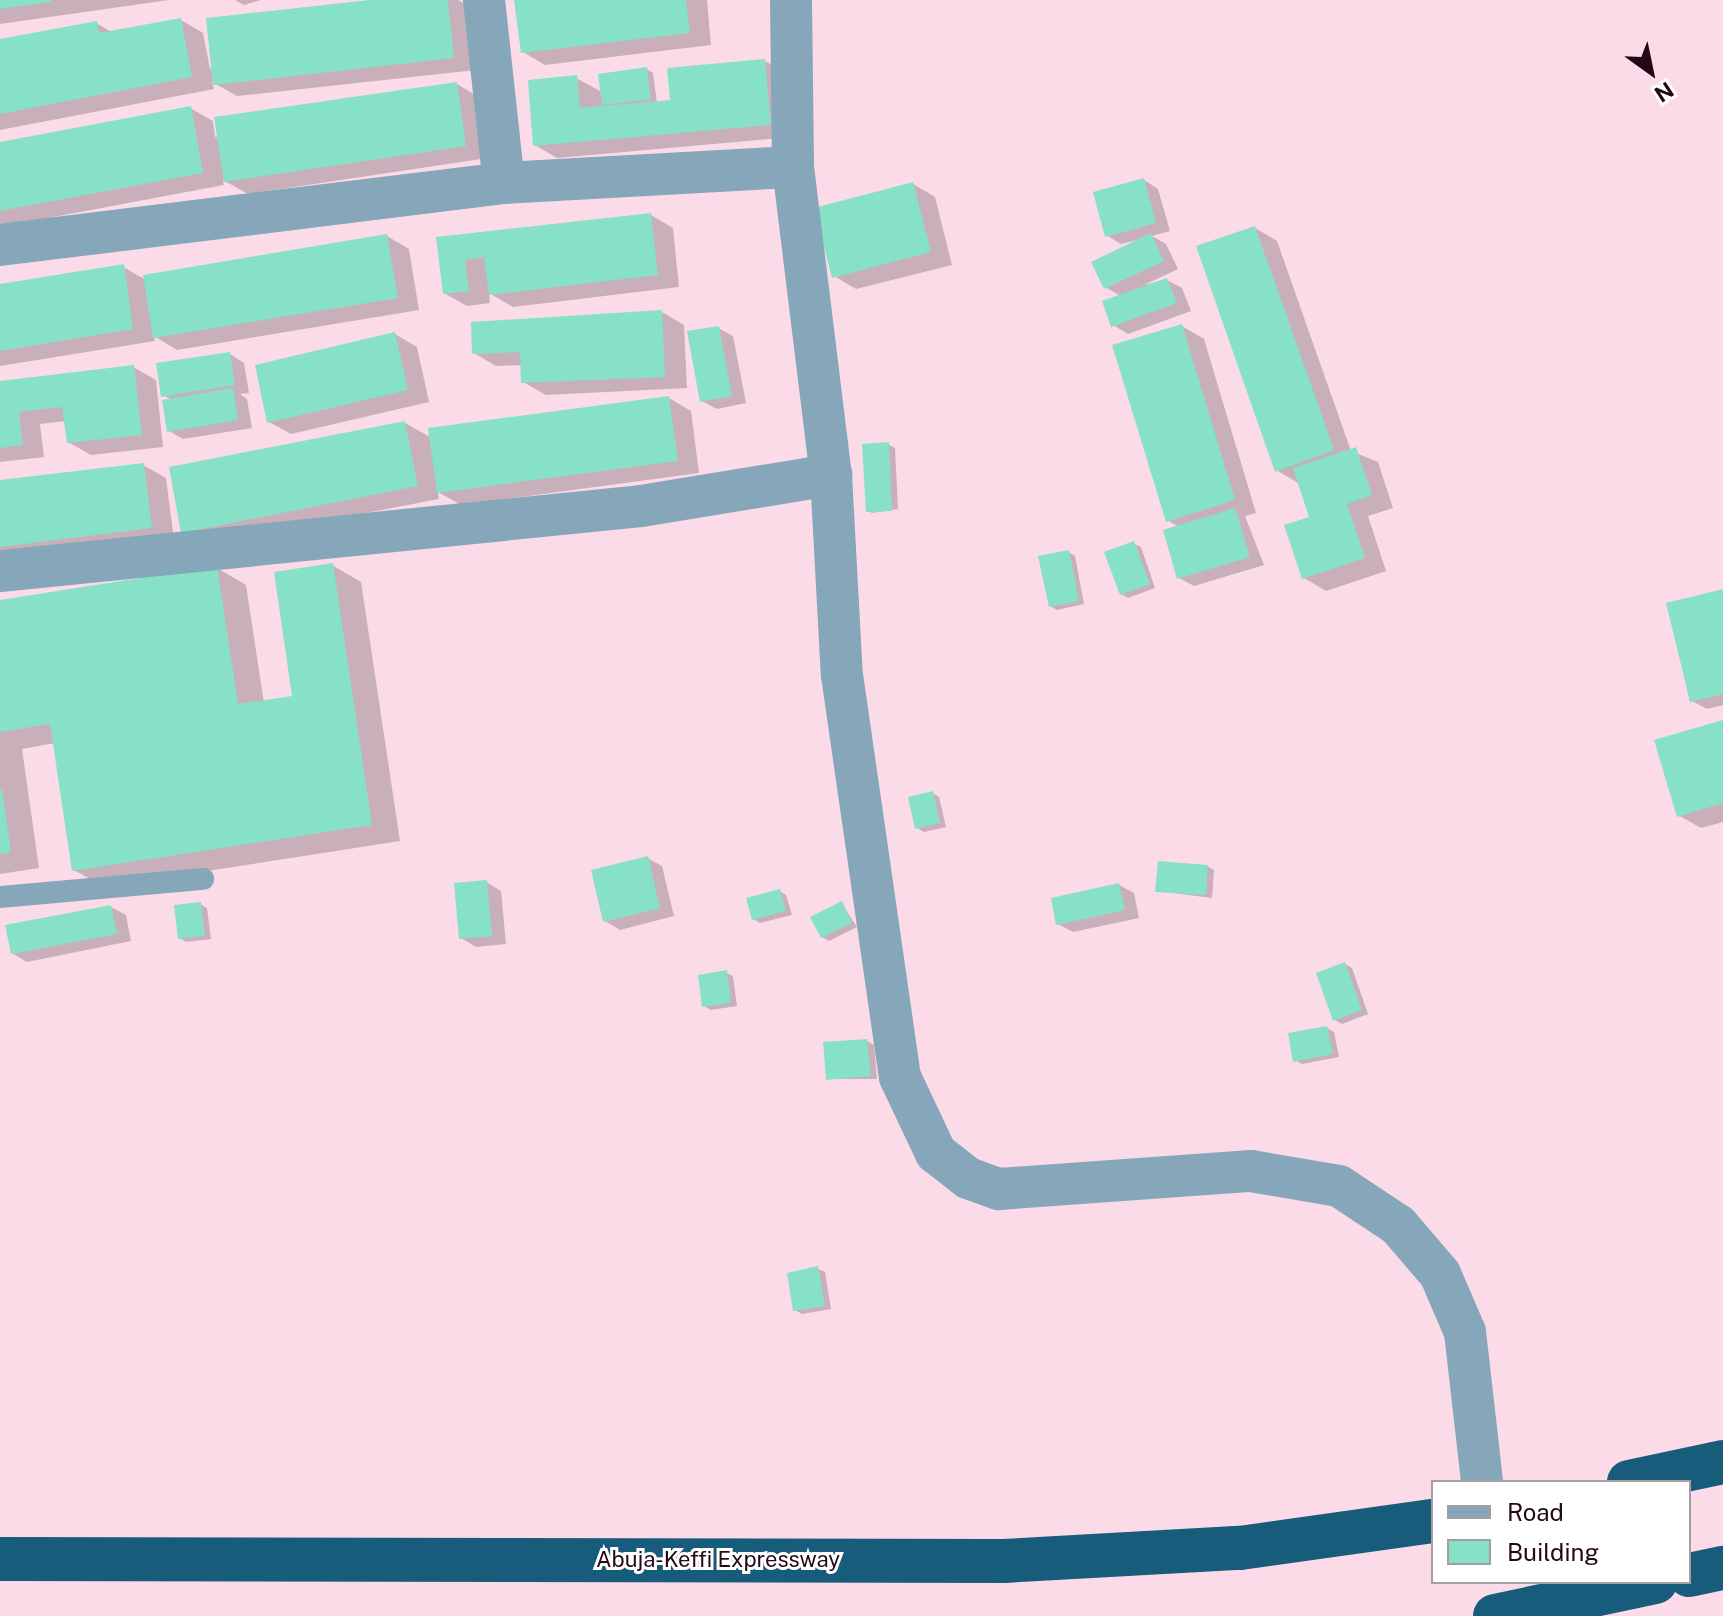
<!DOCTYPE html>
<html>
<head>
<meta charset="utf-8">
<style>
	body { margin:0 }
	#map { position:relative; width:1723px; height:1616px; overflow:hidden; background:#fcdbe8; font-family:"Public Sans",sans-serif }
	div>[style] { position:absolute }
	.shadow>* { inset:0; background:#0003 }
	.building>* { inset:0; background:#86e1c6 }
	.lane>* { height:22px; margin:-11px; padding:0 11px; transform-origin:11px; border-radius:11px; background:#85a7b9 }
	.street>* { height:42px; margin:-21px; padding:0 21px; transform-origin:21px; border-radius:21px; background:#85a7b9 }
	.highway>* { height:44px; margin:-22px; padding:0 22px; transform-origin:22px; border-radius:22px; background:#175c7a }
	span { translate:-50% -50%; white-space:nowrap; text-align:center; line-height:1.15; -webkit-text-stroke:6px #fff; paint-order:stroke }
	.street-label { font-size:22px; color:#230815 }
	.legend { position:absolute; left:1431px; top:1480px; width:260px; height:104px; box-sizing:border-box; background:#fff; border:2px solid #a79ca1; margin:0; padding:10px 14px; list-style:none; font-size:24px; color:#230815 }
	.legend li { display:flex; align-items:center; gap:16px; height:40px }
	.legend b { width:40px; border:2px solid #a79ca1 }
	.north { position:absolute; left:1611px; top:32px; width:80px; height:80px; -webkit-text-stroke:6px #fff; paint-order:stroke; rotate:147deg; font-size:22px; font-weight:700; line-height:32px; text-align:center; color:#230815 }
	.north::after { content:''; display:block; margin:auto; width:28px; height:36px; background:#230815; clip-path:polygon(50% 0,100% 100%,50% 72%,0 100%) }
</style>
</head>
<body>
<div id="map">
	<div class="shadow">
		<i style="clip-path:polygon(0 0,169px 0,0 24px)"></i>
		<i style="clip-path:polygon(235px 0,261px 0,244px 5px)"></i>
		<i style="clip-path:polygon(389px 0,458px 0,469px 6px,476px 70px,237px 96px,212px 82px,214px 89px,0 130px,0 41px,96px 23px,113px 33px,181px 20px,203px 33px,210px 69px)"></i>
		<i style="clip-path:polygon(516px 0,707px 0,711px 45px,545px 65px,523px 52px)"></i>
		<i style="clip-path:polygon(765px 61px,787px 74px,793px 137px,557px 158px,535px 145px,576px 78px,602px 92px,646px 69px,653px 73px,657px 103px,672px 102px)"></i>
		<i style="clip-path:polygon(457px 84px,479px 97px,488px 158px,248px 194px,223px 180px,224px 185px,0 227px,0 144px,190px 108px,213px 121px,215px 137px)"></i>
		<i style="clip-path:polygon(1144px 180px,1158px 189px,1170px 231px,1152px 236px,1166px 244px,1178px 269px,1144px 285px,1167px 280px,1182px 288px,1191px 311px,1128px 334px,1113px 325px,1121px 296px,1105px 287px,1137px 240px,1121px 244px,1106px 235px)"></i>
		<i style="clip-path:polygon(913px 184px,935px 197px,952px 265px,856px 289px,834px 276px)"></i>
		<i style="clip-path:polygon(651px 215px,673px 228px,679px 287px,513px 307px,489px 293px,490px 303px,467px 306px,444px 293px,438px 239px)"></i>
		<i style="clip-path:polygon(1255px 228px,1277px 241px,1351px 451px,1378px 462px,1393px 508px,1368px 516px,1386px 571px,1326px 591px,1304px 578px,1311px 518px,1300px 484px,1276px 470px)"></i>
		<i style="clip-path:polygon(387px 236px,409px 249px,419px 310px,177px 350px,154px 336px,155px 341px,0 366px,0 286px,123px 267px,146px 280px)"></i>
		<i style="clip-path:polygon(662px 312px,684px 325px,687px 388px,546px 395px,523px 382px,523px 365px,496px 366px,474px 353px)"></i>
		<i style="clip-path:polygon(1182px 326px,1204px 339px,1256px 513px,1245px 516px,1264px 565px,1194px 586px,1179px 578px,1179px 527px,1167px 520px)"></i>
		<i style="clip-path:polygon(718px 328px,733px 336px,746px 403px,717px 409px,702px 401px)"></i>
		<i style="clip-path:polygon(395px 334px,417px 347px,429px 402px,291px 434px,269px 422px)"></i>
		<i style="clip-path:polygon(230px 354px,244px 363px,249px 393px,240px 394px,247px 399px,252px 428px,183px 439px,169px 431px,172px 400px,163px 395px)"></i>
		<i style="clip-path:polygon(133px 367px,156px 380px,163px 447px,91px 455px,68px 442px,66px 421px,40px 424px,44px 457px,0 462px,0 383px)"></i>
		<i style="clip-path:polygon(669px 398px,691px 411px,699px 473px,461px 505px,438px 492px,439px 499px,205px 544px,183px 531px,405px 423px,432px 438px)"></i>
		<i style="clip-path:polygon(888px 444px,895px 448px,898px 509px,872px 513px,868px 511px)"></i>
		<i style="clip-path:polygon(143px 465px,166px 478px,174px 540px,0 562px,0 483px)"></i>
		<i style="clip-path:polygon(1134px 544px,1141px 547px,1155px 588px,1128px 598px,1121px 594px)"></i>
		<i style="clip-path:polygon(1068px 552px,1075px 556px,1084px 604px,1057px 610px,1050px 606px)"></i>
		<i style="clip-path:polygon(332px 565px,361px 582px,400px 841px,104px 887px,74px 870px,55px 743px,22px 749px,39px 868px,0 874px,0 602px,217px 568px,246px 585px,264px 703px,295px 698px)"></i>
		<i style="clip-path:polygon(1723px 592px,1723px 705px,1707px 709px,1692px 701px)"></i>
		<i style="clip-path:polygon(1723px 722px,1723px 822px,1701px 828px,1678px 815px)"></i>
		<i style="clip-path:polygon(932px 793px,939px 797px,946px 827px,924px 832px,917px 828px)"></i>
		<i style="clip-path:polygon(647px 858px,662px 866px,674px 916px,620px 930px,605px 921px)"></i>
		<i style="clip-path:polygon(1207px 866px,1214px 870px,1212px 898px,1157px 891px)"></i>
		<i style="clip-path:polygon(486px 882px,501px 891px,506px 944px,476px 947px,461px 938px)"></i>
		<i style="clip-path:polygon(1119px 885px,1134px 893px,1139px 918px,1073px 932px,1058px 924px)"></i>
		<i style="clip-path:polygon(780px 891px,786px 895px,792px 915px,760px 923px,753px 919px)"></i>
		<i style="clip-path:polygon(200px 904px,207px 908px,211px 939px,186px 942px,180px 938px)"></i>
		<i style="clip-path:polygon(842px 904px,857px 927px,829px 941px,822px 937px)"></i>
		<i style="clip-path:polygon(111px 907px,126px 915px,131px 941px,27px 962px,12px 953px)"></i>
		<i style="clip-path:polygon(1345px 964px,1352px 968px,1368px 1014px,1342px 1024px,1335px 1020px)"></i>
		<i style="clip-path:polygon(726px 973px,733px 976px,737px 1006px,711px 1010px,704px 1006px)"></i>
		<i style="clip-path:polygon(1327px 1028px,1334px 1032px,1339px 1057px,1302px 1064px,1295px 1060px)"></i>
		<i style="clip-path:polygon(867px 1041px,874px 1045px,877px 1079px,828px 1079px)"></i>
		<i style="clip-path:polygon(818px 1269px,825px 1272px,831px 1309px,802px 1314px,795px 1310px)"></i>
	</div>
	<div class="building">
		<i style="clip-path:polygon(0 0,51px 0,51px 2px,0 9px)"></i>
		<i style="clip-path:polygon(370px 0,448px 0,454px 58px,213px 85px,206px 18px)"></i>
		<i style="clip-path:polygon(514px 0,686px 0,690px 33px,521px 53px)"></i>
		<i style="clip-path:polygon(181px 18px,192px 77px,0 114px,0 39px,97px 21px,99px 33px)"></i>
		<i style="clip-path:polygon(765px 59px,771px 125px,533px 146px,528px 80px,577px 75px,580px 108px,670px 100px,667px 68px)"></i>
		<i style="clip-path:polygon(647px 67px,651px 99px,602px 105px,598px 74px)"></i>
		<i style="clip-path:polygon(457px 82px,466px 146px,224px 182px,214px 117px)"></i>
		<i style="clip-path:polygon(191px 106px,203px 173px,0 211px,0 142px)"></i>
		<i style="clip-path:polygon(1144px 178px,1156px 223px,1105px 237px,1093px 192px)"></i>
		<i style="clip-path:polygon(913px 182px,931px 252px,832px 278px,814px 208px)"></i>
		<i style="clip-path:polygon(651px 213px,658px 275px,489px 295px,484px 257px,465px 260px,469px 291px,443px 294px,436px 237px)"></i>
		<i style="clip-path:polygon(1255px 226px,1334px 450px,1275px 472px,1196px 246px)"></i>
		<i style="clip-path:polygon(1151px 233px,1164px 261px,1104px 289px,1091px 262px)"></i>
		<i style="clip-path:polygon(387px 234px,398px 298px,153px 338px,143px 275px)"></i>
		<i style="clip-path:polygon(124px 264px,133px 329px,0 351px,0 284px)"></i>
		<i style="clip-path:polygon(1167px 278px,1177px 303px,1111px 327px,1102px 301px)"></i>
		<i style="clip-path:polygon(662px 310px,665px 377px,521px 383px,520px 352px,472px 354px,471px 322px)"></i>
		<i style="clip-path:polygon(1182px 324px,1235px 500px,1166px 522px,1112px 345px)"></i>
		<i style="clip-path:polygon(719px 326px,732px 396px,700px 402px,687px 331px)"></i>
		<i style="clip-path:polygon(395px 332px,408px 390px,267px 423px,255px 365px)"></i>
		<i style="clip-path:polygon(230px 352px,235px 385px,161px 397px,156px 363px)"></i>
		<i style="clip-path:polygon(134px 365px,142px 435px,67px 443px,62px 407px,19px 412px,23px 445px,0 448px,0 381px)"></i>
		<i style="clip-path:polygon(233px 388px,238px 420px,167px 432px,162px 400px)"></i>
		<i style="clip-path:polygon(669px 396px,678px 461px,437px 493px,428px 428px)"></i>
		<i style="clip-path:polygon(405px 421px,418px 486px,181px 533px,169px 467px)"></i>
		<i style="clip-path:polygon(889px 442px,892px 511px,866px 512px,862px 444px)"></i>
		<i style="clip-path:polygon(1356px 447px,1372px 495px,1347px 504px,1365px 558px,1302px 579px,1284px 525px,1309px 517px,1293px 468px)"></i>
		<i style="clip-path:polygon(144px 463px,152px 528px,0 547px,0 480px)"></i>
		<i style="clip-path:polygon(1235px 508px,1250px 557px,1177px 579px,1163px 530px)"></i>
		<i style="clip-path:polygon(1134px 541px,1150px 584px,1120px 595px,1104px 552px)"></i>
		<i style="clip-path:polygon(1069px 550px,1079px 601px,1049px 607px,1038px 556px)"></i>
		<i style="clip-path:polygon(333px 563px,372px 825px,72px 871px,50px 724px,0 732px,0 600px,217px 566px,238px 704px,292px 696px,274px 572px)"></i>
		<i style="clip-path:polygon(1723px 589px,1723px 694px,1690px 702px,1666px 603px)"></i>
		<i style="clip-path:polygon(1723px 720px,1723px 803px,1677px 817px,1654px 740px)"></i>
		<i style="clip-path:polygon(2px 789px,11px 852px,0 854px,0 790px)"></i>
		<i style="clip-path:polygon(933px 791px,940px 823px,915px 829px,908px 797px)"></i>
		<i style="clip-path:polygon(648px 856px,660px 908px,603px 922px,591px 870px)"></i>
		<i style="clip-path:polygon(1158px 861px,1208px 865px,1206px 895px,1155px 892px)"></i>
		<i style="clip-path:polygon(487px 880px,492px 936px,459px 939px,454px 883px)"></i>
		<i style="clip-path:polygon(1119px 883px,1125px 910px,1056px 925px,1051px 898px)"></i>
		<i style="clip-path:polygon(780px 889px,786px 911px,752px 920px,746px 898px)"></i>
		<i style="clip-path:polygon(842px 901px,852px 923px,821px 938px,810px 917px)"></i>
		<i style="clip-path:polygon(201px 902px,205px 936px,178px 939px,174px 905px)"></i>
		<i style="clip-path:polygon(111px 905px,117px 934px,11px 954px,5px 925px)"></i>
		<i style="clip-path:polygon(1345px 962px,1362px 1010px,1333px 1021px,1316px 973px)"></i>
		<i style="clip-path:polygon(727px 970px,731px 1003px,702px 1007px,698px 975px)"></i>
		<i style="clip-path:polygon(1327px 1026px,1333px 1054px,1293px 1062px,1288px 1033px)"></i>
		<i style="clip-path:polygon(867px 1039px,871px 1076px,826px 1080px,823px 1042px)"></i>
		<i style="clip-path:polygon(818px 1266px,825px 1306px,793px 1311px,787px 1273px)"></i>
	</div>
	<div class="lane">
		<i style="left:0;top:897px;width:204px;rotate:-5.1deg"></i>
	</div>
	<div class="street">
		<i style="left:484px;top:0;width:184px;rotate:83.8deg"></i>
		<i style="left:791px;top:0;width:167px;rotate:89.3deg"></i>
		<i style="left:793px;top:167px;width:310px;rotate:83deg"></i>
		<i style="left:831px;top:475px;width:200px;rotate:86.9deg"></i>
		<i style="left:842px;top:675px;width:406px;rotate:81.8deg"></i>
		<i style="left:900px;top:1077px;width:84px;rotate:64.7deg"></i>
		<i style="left:936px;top:1153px;width:41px;rotate:38deg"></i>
		<i style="left:968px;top:1178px;width:33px;rotate:20deg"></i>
		<i style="left:999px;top:1189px;width:253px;rotate:-4.1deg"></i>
		<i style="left:1251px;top:1171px;width:89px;rotate:9.7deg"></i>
		<i style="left:1339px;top:1186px;width:71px;rotate:33.5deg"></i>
		<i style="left:1398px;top:1225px;width:65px;rotate:49.4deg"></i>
		<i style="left:1440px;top:1274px;width:63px;rotate:66.7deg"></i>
		<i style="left:1465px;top:1332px;width:151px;rotate:83.5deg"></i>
		<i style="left:0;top:245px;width:508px;rotate:-7.01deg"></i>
		<i style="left:504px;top:183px;width:289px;rotate:-3.2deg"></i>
		<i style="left:0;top:571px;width:644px;rotate:-5.79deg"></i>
		<i style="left:641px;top:506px;width:193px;rotate:-9.3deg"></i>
	</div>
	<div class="highway">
		<i style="left:1629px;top:1482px;width:96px;rotate:-12deg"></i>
		<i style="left:0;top:1559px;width:1004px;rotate:0.11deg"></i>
		<i style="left:1004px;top:1561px;width:236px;rotate:-3.2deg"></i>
		<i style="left:1240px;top:1548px;width:195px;rotate:-8deg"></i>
		<i style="left:1689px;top:1575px;width:35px;rotate:-12deg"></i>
		<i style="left:1495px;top:1616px;width:164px;rotate:-12deg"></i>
	</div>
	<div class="street-label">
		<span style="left:718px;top:1560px">Abuja-Keffi Expressway</span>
	</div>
	<ul class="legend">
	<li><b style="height:10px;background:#85a7b9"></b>Road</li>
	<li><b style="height:22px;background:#86e1c6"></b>Building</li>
	</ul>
	<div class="north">N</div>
</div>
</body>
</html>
